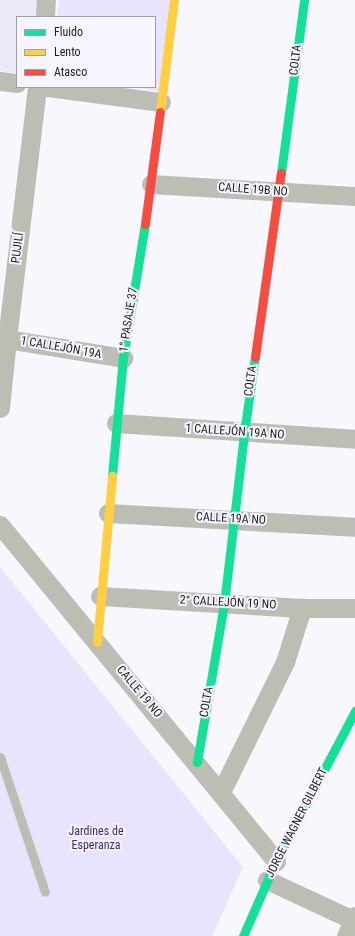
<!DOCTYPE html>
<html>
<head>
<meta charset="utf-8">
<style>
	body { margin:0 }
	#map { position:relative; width:355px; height:936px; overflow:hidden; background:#f8f7fd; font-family:"Roboto Condensed",sans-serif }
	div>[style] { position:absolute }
	.built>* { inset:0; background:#eae9f5 }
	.green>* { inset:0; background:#e9e4fe }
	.lane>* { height:9px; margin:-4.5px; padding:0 4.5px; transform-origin:4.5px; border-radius:4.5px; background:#bcbeb4 }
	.street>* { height:19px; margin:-9.5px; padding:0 9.5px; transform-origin:9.5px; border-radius:9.5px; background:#bcbeb4 }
	.fast>* { height:9px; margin:-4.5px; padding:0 4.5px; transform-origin:4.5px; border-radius:4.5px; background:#16e098 }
	.slow>* { height:9px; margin:-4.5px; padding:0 4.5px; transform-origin:4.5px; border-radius:4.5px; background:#ffcf43 }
	.jam>* { height:9px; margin:-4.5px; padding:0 4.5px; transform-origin:4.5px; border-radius:4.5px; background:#f24e42 }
	span { translate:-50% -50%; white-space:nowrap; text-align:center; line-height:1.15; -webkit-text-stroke:4px #f6f5ff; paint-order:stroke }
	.street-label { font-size:12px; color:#1e1d23 }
	.park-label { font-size:12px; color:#42257a }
	.legend { position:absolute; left:16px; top:16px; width:140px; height:72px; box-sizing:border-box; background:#f6f5ff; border:1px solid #a09fa7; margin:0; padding:5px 7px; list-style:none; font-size:12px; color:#1e1d23 }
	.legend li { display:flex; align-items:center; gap:8px; height:20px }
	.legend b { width:20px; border:1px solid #a09fa7 }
</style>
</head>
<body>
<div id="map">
	<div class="built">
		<i style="clip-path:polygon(0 0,41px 0,39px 17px,17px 17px,17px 73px,0 71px)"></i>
	</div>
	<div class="green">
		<i style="clip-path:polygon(59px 0,171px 0,159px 91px,129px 87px,155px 87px,155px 17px,57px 17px)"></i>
		<i style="clip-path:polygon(0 567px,243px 867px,212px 936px,0 936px)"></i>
	</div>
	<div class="lane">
		<i style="left:0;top:757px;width:142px;rotate:71.6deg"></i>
	</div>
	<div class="street">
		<i style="left:45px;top:17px;width:17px;rotate:-87deg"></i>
		<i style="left:0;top:81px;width:17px;rotate:7deg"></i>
		<i style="left:48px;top:87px;width:114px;rotate:7.6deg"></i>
		<i style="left:151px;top:184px;width:204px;rotate:3.4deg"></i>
		<i style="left:0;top:338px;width:125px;rotate:9.2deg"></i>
		<i style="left:0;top:408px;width:69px;rotate:-84.2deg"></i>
		<i style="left:7px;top:339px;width:254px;rotate:-83.2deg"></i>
		<i style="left:116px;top:423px;width:240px;rotate:3.8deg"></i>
		<i style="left:108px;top:513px;width:247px;rotate:3.2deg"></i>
		<i style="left:0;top:525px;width:435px;rotate:50.6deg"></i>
		<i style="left:100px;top:596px;width:202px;rotate:3.4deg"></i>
		<i style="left:302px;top:608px;width:53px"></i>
		<i style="left:221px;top:792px;width:145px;rotate:-63.8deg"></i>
		<i style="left:285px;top:662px;width:57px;rotate:-72.5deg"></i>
		<i style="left:267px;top:880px;width:97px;rotate:25deg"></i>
		<i style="left:346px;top:936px;width:22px;rotate:-66deg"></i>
	</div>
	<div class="fast">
		<i style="left:281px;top:173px;width:175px;rotate:-82.4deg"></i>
		<i style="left:112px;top:476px;width:119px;rotate:-84.7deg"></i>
		<i style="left:123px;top:358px;width:136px;rotate:-80.7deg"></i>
		<i style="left:197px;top:762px;width:160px;rotate:-80.3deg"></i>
		<i style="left:224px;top:604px;width:172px;rotate:-83.3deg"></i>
		<i style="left:244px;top:433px;width:77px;rotate:-81.8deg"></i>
		<i style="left:243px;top:936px;width:82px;rotate:-66.3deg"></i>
		<i style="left:276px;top:861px;width:170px;rotate:-62.2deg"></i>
	</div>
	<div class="slow">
		<i style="left:160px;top:112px;width:113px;rotate:-82.9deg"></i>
		<i style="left:97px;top:642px;width:167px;rotate:-84.8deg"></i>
	</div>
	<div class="jam">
		<i style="left:145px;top:224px;width:113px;rotate:-82.4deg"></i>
		<i style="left:255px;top:357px;width:186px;rotate:-82deg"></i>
	</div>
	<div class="street-label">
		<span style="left:296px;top:60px;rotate:-83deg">COLTA</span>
		<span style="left:253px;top:190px;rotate:4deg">CALLE 19B NO</span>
		<span style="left:18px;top:248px;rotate:-83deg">PUJILÍ</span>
		<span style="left:129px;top:320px;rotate:-81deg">1° PASAJE 37</span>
		<span style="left:61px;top:348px;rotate:10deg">1 CALLEJÓN 19A</span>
		<span style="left:251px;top:381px;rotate:-82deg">COLTA</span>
		<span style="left:235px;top:432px;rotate:4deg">1 CALLEJÓN 19A NO</span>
		<span style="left:231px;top:519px;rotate:3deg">CALLE 19A NO</span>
		<span style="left:228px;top:603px;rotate:3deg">2° CALLEJÓN 19 NO</span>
		<span style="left:139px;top:692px;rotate:50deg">CALLE 19 NO</span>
		<span style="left:207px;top:702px;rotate:-80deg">COLTA</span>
		<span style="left:297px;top:823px;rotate:-63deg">JORGE WAGNER GILBERT</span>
	</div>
	<div class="park-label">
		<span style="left:96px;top:839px">Jardines de<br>Esperanza</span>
	</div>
	<ul class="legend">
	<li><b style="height:5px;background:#16e098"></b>Fluido</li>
	<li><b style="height:5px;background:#ffcf43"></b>Lento</li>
	<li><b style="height:5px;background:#f24e42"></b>Atasco</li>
	</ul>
</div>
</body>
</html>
